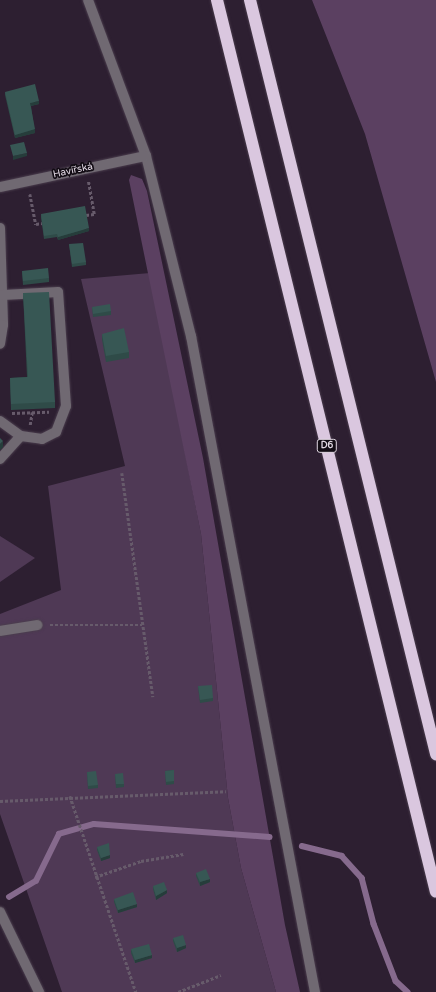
<!DOCTYPE html>
<html>
<head>
<meta charset="utf-8">
<style>
	body { margin:0 }
	#map { position:relative; width:436px; height:992px; overflow:hidden; background:#2d1f31; font-family:"Varela Round",sans-serif }
	div>[style] { position:absolute }
	.green>* { inset:0; background:#4f3955 }
	.forest>* { inset:0; background:#5b4061 }
	.stream>* { height:5.5px; margin:-2.75px; padding:0 2.75px; transform-origin:2.75px; border-radius:2.75px; background:#866a8d }
	.path>* { height:2.5px; margin-top:-1.25px; transform-origin:0; background:repeating-linear-gradient(90deg,#675b6b 0 3px,transparent 0 5px) }
	.roads { filter:drop-shadow(0 0 1px #4a3d4d) drop-shadow(0 0 1px #4a3d4d) }
	.minor>* { height:10px; margin:-5px; padding:0 5px; transform-origin:5px; border-radius:5px; background:#706972 }
	.highway>* { height:12px; margin:-6px; padding:0 6px; transform-origin:6px; border-radius:6px; background:#dac7df }
	.wall>* { inset:0; background:#2f4b48 }
	.shaded-wall>* { inset:0; background:#263d3b }
	.building>* { inset:0; background:#375754 }
	span { translate:-50% -50%; white-space:nowrap; text-align:center; line-height:1.15; -webkit-text-stroke:3.5px #120c14; paint-order:stroke }
	.shield-label span { padding:1px 3px; background:#120c14; border:1px solid; border-radius:3px; -webkit-text-stroke-width:0 }
	.shield-label { font-size:9px; color:#e1d8e3; font-weight:700 }
	.street-label { font-size:10px; color:#e1d8e3 }
</style>
</head>
<body>
<div id="map">
	<div class="green">
		<i style="clip-path:polygon(150px 273px,201px 534px,228px 798px,241px 868px,276px 992px,62px 992px,0 814px,0 614px,61px 590px,48px 486px,125px 466px,81px 279px)"></i>
		<i style="clip-path:polygon(0 536px,35px 558px,0 582px)"></i>
	</div>
	<div class="forest">
		<i style="clip-path:polygon(312px 0,436px 0,436px 382px,365px 134px)"></i>
		<i style="clip-path:polygon(131px 175px,142px 179px,147px 191px,203px 458px,285px 925px,300px 992px,276px 992px,241px 868px,228px 798px,201px 534px,129px 180px)"></i>
	</div>
	<div class="stream">
		<i style="left:302px;top:846px;width:41px;rotate:14deg"></i>
		<i style="left:342px;top:856px;width:30px;rotate:48deg"></i>
		<i style="left:362px;top:878px;width:48px;rotate:75.4deg"></i>
		<i style="left:374px;top:924px;width:61px;rotate:68.9deg"></i>
		<i style="left:396px;top:981px;width:16px;rotate:43deg"></i>
		<i style="left:9px;top:897px;width:31px;rotate:-31deg"></i>
		<i style="left:36px;top:881px;width:52px;rotate:-63.9deg"></i>
		<i style="left:59px;top:834px;width:36px;rotate:-16deg"></i>
		<i style="left:94px;top:824px;width:176px;rotate:4.2deg"></i>
	</div>
	<div class="path">
		<i style="left:30px;top:194px;width:31px;rotate:79deg"></i>
		<i style="left:36px;top:224px;width:6px;rotate:-9deg"></i>
		<i style="left:86px;top:215px;width:8px;rotate:-7deg"></i>
		<i style="left:94px;top:214px;width:34px;rotate:-100deg"></i>
		<i style="left:12px;top:413px;width:37px;rotate:-2deg"></i>
		<i style="left:30px;top:425px;width:13px;rotate:-81deg"></i>
		<i style="left:122px;top:473px;width:226px;rotate:82.1deg"></i>
		<i style="left:50px;top:625px;width:92px"></i>
		<i style="left:70px;top:796px;width:207px;rotate:71.4deg"></i>
		<i style="left:0;top:801px;width:226px;rotate:-2.5deg"></i>
		<i style="left:95px;top:877px;width:49px;rotate:-19.2deg"></i>
		<i style="left:141px;top:861px;width:43px;rotate:-9.5deg"></i>
		<i style="left:178px;top:992px;width:46px;rotate:-21.6deg"></i>
	</div>
	<div class="roads">
		<div class="minor">
			<i style="left:88px;top:0;width:166px;rotate:69.6deg"></i>
			<i style="left:146px;top:156px;width:186px;rotate:76deg"></i>
			<i style="left:191px;top:336px;width:668px;rotate:79.3deg"></i>
			<i style="left:0;top:187px;width:149px;rotate:-12deg"></i>
			<i style="left:0;top:228px;width:97px;rotate:88.2deg"></i>
			<i style="left:3px;top:325px;width:19px;rotate:99deg"></i>
			<i style="left:0;top:421px;width:26px;rotate:36deg"></i>
			<i style="left:21px;top:436px;width:21px;rotate:8deg"></i>
			<i style="left:42px;top:439px;width:16px;rotate:-27deg"></i>
			<i style="left:56px;top:432px;width:28px;rotate:-69deg"></i>
			<i style="left:66px;top:406px;width:114px;rotate:-94deg"></i>
			<i style="left:58px;top:292px;width:55px;rotate:176.9deg"></i>
			<i style="left:0;top:459px;width:31px;rotate:-48deg"></i>
			<i style="left:0;top:631px;width:38px;rotate:-9deg"></i>
			<i style="left:0;top:912px;width:89px;rotate:64deg"></i>
		</div>
		<div class="highway">
			<i style="left:217px;top:0;width:918px;rotate:76.21deg"></i>
			<i style="left:250px;top:0;width:777px;rotate:76.14deg"></i>
		</div>
	</div>
	<div class="wall">
		<i style="clip-path:polygon(5px 92px,39px 104px,31px 106px,35px 133px,15px 138px,5px 95px)"></i>
		<i style="clip-path:polygon(41px 214px,89px 231px,58px 240px,57px 237px,44px 239px,41px 218px)"></i>
		<i style="clip-path:polygon(69px 244px,86px 262px,86px 265px,72px 267px)"></i>
		<i style="clip-path:polygon(22px 271px,49px 278px,49px 282px,23px 285px)"></i>
		<i style="clip-path:polygon(23px 293px,55px 402px,55px 408px,11px 410px,10px 378px,27px 377px)"></i>
		<i style="clip-path:polygon(92px 307px,111px 311px,111px 315px,93px 317px)"></i>
		<i style="clip-path:polygon(102px 334px,129px 352px,129px 358px,106px 362px,102px 340px)"></i>
		<i style="clip-path:polygon(198px 686px,213px 698px,213px 701px,200px 703px)"></i>
		<i style="clip-path:polygon(174px 770px,174px 784px,166px 785px,165px 771px)"></i>
		<i style="clip-path:polygon(87px 772px,98px 785px,98px 788px,88px 789px)"></i>
		<i style="clip-path:polygon(115px 774px,124px 784px,124px 787px,116px 788px)"></i>
		<i style="clip-path:polygon(97px 847px,110px 858px,101px 861px,97px 850px)"></i>
		<i style="clip-path:polygon(196px 873px,210px 882px,200px 886px,196px 876px)"></i>
		<i style="clip-path:polygon(153px 886px,167px 893px,156px 900px,153px 889px)"></i>
		<i style="clip-path:polygon(114px 899px,137px 907px,118px 913px,114px 902px)"></i>
		<i style="clip-path:polygon(173px 938px,186px 948px,177px 952px,173px 941px)"></i>
		<i style="clip-path:polygon(131px 949px,152px 958px,135px 963px,131px 953px)"></i>
	</div>
	<div class="shaded-wall">
		<i style="clip-path:polygon(39px 101px,39px 104px,30px 106px,30px 103px)"></i>
		<i style="clip-path:polygon(35px 129px,35px 133px,15px 138px,15px 135px)"></i>
		<i style="clip-path:polygon(27px 153px,27px 156px,13px 160px,13px 156px)"></i>
		<i style="clip-path:polygon(89px 228px,89px 231px,58px 240px,58px 237px)"></i>
		<i style="clip-path:polygon(3px 441px,3px 447px,0 450px,0 444px)"></i>
		<i style="clip-path:polygon(110px 855px,110px 858px,101px 861px,101px 858px)"></i>
		<i style="clip-path:polygon(210px 879px,210px 882px,200px 886px,200px 882px)"></i>
		<i style="clip-path:polygon(167px 890px,167px 893px,156px 900px,156px 896px)"></i>
		<i style="clip-path:polygon(137px 904px,137px 907px,118px 913px,118px 910px)"></i>
		<i style="clip-path:polygon(186px 945px,186px 948px,177px 952px,177px 948px)"></i>
		<i style="clip-path:polygon(152px 955px,152px 958px,135px 963px,135px 960px)"></i>
	</div>
	<div class="building">
		<i style="clip-path:polygon(35px 84px,39px 101px,30px 103px,35px 129px,15px 135px,5px 92px)"></i>
		<i style="clip-path:polygon(24px 142px,27px 153px,13px 156px,10px 145px)"></i>
		<i style="clip-path:polygon(85px 206px,89px 228px,58px 237px,57px 234px,44px 236px,41px 214px)"></i>
		<i style="clip-path:polygon(83px 243px,86px 262px,72px 264px,69px 244px)"></i>
		<i style="clip-path:polygon(48px 268px,49px 278px,23px 281px,22px 271px)"></i>
		<i style="clip-path:polygon(49px 292px,55px 402px,11px 404px,10px 378px,28px 377px,23px 293px)"></i>
		<i style="clip-path:polygon(110px 304px,111px 311px,93px 314px,92px 307px)"></i>
		<i style="clip-path:polygon(124px 328px,129px 352px,106px 356px,102px 334px)"></i>
		<i style="clip-path:polygon(0 438px,3px 441px,0 444px)"></i>
		<i style="clip-path:polygon(212px 685px,213px 698px,200px 700px,198px 686px)"></i>
		<i style="clip-path:polygon(174px 770px,174px 781px,166px 782px,165px 771px)"></i>
		<i style="clip-path:polygon(96px 771px,98px 785px,88px 786px,87px 772px)"></i>
		<i style="clip-path:polygon(123px 773px,124px 784px,116px 784px,115px 774px)"></i>
		<i style="clip-path:polygon(109px 843px,110px 855px,101px 858px,97px 847px)"></i>
		<i style="clip-path:polygon(206px 869px,210px 879px,200px 882px,196px 873px)"></i>
		<i style="clip-path:polygon(164px 882px,167px 890px,156px 896px,153px 886px)"></i>
		<i style="clip-path:polygon(133px 892px,137px 904px,118px 910px,114px 899px)"></i>
		<i style="clip-path:polygon(183px 935px,186px 945px,177px 948px,173px 938px)"></i>
		<i style="clip-path:polygon(149px 944px,152px 955px,135px 960px,131px 949px)"></i>
	</div>
	<div class="shield-label">
		<span style="left:327px;top:446px">D6</span>
	</div>
	<div class="street-label">
		<span style="left:73px;top:171px;rotate:-12deg">Havířská</span>
	</div>
</div>
</body>
</html>
